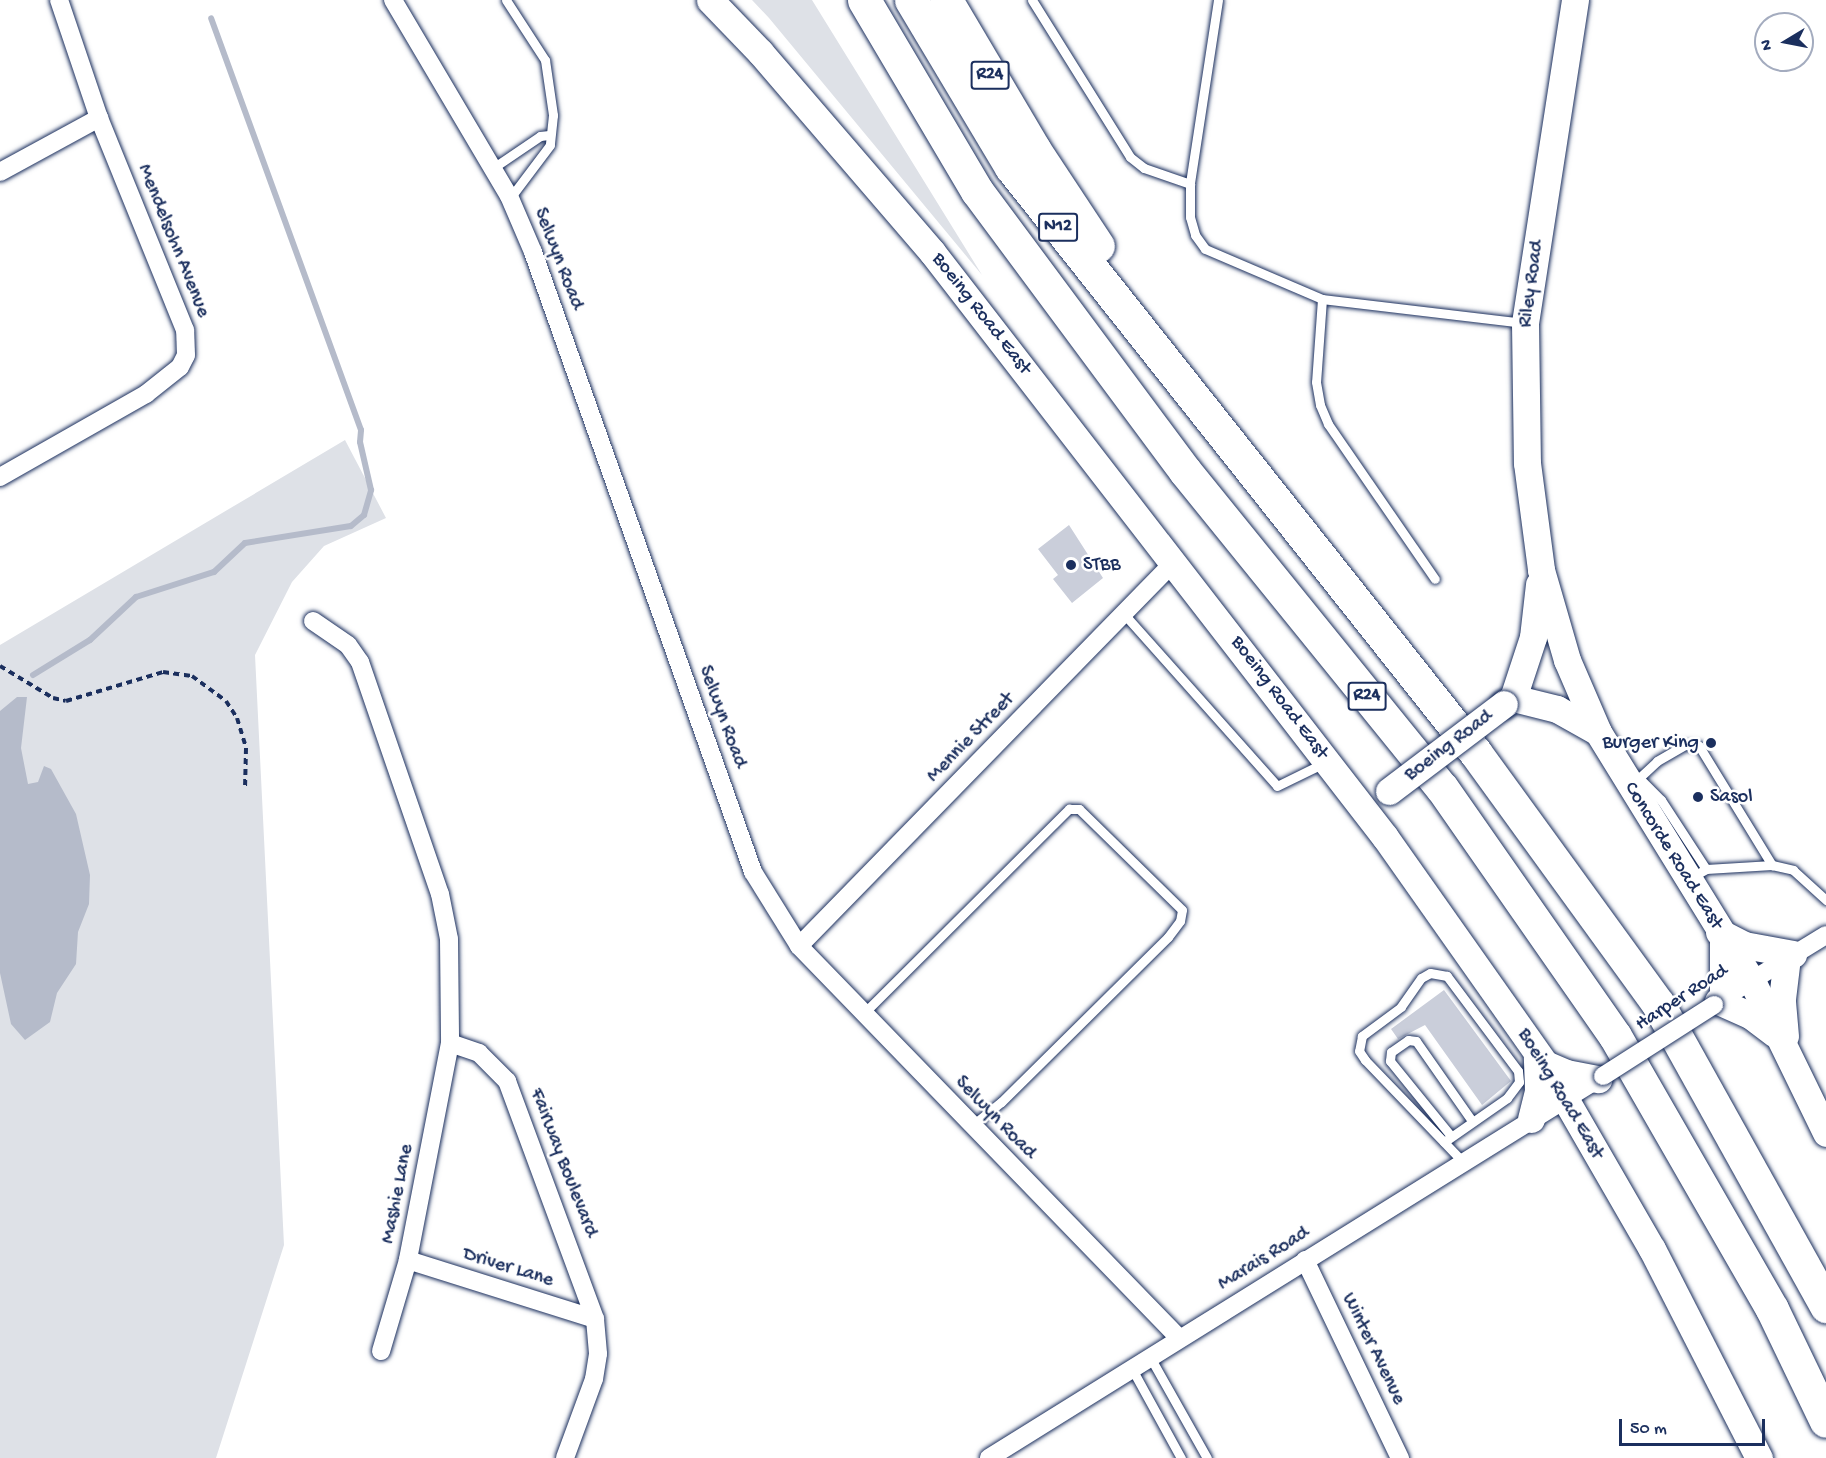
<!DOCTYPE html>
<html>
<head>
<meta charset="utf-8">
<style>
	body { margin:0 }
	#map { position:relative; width:1826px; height:1458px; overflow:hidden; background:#fff; font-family:"Gochi Hand",sans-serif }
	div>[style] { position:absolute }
	.green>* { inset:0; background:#dee1e7 }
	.water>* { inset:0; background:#b5bbca }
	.stream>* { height:6px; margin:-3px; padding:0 3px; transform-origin:3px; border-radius:3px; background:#b5bbca }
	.building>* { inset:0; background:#caceda }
	.path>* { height:4px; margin-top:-2px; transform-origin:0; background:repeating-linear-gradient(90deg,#1b2f5e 0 6px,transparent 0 10.5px) }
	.roads { filter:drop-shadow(0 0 2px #1b2f5e) drop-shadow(0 0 2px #1b2f5e) }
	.lane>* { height:9px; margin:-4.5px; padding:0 4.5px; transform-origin:4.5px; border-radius:4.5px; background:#fff }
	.street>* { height:18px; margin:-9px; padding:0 9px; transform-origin:9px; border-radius:9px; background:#fff }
	.secondary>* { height:27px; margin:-13.5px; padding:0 13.5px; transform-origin:13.5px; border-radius:13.5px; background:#fff }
	.highway>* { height:33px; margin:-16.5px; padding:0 16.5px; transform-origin:16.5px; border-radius:16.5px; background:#fff }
	.bridges { filter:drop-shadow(0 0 2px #1b2f5e) drop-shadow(0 0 2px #1b2f5e) }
	.street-bridge>* { height:18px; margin:-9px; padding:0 9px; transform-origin:9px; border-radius:9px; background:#fff }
	.secondary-bridge>* { height:27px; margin:-13.5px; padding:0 13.5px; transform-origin:13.5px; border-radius:13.5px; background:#fff }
	.dots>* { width:16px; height:16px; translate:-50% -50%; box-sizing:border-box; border:3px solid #fff; border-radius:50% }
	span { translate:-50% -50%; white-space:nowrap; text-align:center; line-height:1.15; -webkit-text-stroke:5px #fff; paint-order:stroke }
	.shield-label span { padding:2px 4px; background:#fff; border:2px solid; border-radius:4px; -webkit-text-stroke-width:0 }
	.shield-label { font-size:18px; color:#1b2f5e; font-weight:700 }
	.street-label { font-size:20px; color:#1b2f5e }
	.poi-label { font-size:20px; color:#1b2f5e }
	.left { translate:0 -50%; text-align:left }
	.right { translate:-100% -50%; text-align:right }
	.north { position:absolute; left:1754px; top:12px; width:60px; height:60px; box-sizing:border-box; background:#fff; border:2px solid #a4acbf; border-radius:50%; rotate:260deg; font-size:16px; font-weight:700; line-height:24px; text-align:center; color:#1b2f5e }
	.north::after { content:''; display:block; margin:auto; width:21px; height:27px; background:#1b2f5e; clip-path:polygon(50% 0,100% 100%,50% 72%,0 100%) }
	.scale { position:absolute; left:1619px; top:1419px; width:146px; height:27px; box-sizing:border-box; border:3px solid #1b2f5e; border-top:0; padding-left:8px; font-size:18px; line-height:21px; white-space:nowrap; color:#1b2f5e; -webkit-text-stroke:4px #fff; paint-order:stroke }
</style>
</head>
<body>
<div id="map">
	<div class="green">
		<i style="clip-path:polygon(752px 0,812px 0,982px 275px,769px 18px)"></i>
		<i style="clip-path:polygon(345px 440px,386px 518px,324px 546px,292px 582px,255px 655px,284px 1245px,216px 1458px,0 1458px,0 645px)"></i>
	</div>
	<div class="water">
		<i style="clip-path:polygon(17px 697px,27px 697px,21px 748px,28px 784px,38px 782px,44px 766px,51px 769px,76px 814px,90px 875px,89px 904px,78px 932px,76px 964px,57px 993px,50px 1022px,25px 1040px,11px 1024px,0 973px,0 711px)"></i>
	</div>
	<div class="stream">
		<i style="left:33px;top:675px;width:67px;rotate:-31.6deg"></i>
		<i style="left:90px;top:640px;width:63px;rotate:-43.1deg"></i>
		<i style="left:136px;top:597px;width:82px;rotate:-17.8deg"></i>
		<i style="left:214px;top:572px;width:42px;rotate:-43.1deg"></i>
		<i style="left:245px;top:543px;width:107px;rotate:-9.1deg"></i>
		<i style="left:351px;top:526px;width:17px;rotate:-40deg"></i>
		<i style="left:364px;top:515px;width:26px;rotate:-74deg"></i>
		<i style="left:371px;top:490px;width:49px;rotate:-102.9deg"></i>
		<i style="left:360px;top:442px;width:12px;rotate:-85deg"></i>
		<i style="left:361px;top:430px;width:438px;rotate:-110deg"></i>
	</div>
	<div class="building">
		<i style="clip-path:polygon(1069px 525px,1103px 578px,1072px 603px,1053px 579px,1058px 575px,1038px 549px)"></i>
		<i style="clip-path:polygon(1444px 990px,1511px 1081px,1482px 1105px,1425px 1025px,1398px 1039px,1391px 1029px)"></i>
	</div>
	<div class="path">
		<i style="left:0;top:666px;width:62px;rotate:31.1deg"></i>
		<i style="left:53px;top:698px;width:13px;rotate:13deg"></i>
		<i style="left:66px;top:701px;width:101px;rotate:-16.6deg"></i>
		<i style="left:163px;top:672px;width:29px;rotate:8deg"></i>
		<i style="left:192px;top:676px;width:42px;rotate:36.3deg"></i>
		<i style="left:226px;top:701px;width:20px;rotate:57deg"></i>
		<i style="left:237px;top:718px;width:31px;rotate:73deg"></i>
		<i style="left:246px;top:748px;width:42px;rotate:91.4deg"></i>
	</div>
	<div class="roads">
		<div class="lane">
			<i style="left:506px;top:0;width:72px;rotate:57deg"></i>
			<i style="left:545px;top:60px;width:56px;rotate:81.7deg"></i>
			<i style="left:553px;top:115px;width:30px;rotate:96deg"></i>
			<i style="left:550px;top:145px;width:66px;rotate:127deg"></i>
			<i style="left:1032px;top:0;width:185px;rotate:58deg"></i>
			<i style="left:1130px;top:157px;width:18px;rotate:38deg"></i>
			<i style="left:1144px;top:168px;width:49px;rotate:19.2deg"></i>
			<i style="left:1218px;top:0;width:186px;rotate:98.7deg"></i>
			<i style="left:1190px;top:184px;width:33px;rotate:90deg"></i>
			<i style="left:1190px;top:217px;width:19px;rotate:74deg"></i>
			<i style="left:1195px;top:235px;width:17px;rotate:54deg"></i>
			<i style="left:1205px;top:249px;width:127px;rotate:23.1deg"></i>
			<i style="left:1322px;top:299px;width:201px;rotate:6.8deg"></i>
			<i style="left:493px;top:168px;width:57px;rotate:-34.2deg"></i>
			<i style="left:540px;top:136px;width:9px;rotate:-6deg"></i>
			<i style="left:1322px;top:299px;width:83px;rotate:94.1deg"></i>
			<i style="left:1316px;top:382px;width:23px;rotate:80deg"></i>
			<i style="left:1320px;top:405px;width:21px;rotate:67deg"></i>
			<i style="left:1328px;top:424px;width:188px;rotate:55.4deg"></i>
			<i style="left:1124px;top:614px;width:230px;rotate:48.3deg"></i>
			<i style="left:1277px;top:786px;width:52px;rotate:-26.1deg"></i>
			<i style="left:1639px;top:778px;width:25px;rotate:-43deg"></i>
			<i style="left:1657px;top:761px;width:32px;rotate:-30deg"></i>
			<i style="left:1685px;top:745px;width:14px;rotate:4deg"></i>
			<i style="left:1699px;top:746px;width:140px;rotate:58.5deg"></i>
			<i style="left:1640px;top:779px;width:30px;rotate:45deg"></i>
			<i style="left:1661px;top:800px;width:82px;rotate:56.9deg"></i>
			<i style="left:1690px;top:878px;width:18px;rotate:-29deg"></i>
			<i style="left:1706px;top:869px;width:66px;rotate:-3.5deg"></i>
			<i style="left:1772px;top:865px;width:22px;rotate:13deg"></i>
			<i style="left:1793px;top:870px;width:45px;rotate:42.3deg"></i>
			<i style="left:863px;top:1014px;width:291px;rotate:-44.9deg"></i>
			<i style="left:1069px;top:809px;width:10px"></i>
			<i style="left:1079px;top:809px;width:144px;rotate:44.4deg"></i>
			<i style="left:1182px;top:910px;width:11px;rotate:100deg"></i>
			<i style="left:1180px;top:921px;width:20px;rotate:127deg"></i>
			<i style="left:1168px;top:937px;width:235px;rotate:135.3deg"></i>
			<i style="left:1001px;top:1102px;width:38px;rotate:141deg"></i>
			<i style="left:1451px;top:1136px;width:97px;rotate:-129.1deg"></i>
			<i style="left:1390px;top:1061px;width:9px;rotate:-84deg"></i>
			<i style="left:1391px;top:1052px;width:21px;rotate:-35deg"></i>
			<i style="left:1408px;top:1040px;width:8px;rotate:7deg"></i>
			<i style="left:1416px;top:1041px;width:98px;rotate:55deg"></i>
			<i style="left:1444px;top:1142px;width:77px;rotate:-34.9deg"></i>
			<i style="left:1507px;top:1098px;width:20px;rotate:-53deg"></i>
			<i style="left:1519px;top:1082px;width:11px;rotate:-95deg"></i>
			<i style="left:1518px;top:1071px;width:119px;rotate:-126.8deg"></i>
			<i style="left:1447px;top:976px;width:17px;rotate:-170deg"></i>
			<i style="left:1430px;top:973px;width:10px;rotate:151deg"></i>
			<i style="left:1421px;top:978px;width:35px;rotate:125deg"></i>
			<i style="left:1401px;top:1007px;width:49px;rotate:143.4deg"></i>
			<i style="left:1362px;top:1036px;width:15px;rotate:101deg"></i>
			<i style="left:1359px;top:1051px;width:11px;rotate:56deg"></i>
			<i style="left:1365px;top:1060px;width:141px;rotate:46.1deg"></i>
			<i style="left:1150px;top:1357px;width:116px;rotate:60.6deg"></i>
			<i style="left:1132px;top:1369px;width:102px;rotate:61.2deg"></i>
		</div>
		<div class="street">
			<i style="left:393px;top:0;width:228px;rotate:59.4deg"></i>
			<i style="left:509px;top:196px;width:61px;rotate:66.8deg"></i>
			<i style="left:533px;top:252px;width:658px;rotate:70.46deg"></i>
			<i style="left:753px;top:872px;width:87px;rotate:58.1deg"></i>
			<i style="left:799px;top:946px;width:546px;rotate:45.89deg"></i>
			<i style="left:0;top:172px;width:113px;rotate:-28.6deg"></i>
			<i style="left:0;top:477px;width:168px;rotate:-29.6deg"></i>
			<i style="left:146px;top:394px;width:43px;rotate:-38.5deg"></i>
			<i style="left:180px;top:367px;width:13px;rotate:-63deg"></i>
			<i style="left:186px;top:355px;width:25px;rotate:-92deg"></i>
			<i style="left:185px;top:330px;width:229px;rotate:-112.1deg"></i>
			<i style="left:99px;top:118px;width:125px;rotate:-108.7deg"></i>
			<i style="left:313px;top:621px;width:42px;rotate:34.4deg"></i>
			<i style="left:348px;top:645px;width:21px;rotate:55deg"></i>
			<i style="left:360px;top:662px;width:245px;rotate:71deg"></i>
			<i style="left:440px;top:894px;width:46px;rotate:78.7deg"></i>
			<i style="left:449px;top:939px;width:104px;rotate:89.4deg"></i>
			<i style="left:450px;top:1043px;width:221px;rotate:101deg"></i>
			<i style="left:408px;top:1260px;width:95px;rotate:106.5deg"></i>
			<i style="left:799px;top:946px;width:537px;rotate:-45.68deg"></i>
			<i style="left:1715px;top:1003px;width:130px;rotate:-31.5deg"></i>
			<i style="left:450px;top:1043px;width:31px;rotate:19deg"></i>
			<i style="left:479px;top:1053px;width:40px;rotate:45deg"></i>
			<i style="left:507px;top:1081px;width:254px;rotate:69.7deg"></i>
			<i style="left:595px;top:1319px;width:35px;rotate:85deg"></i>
			<i style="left:598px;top:1354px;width:25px;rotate:99deg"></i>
			<i style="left:594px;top:1379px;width:84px;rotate:110.2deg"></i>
			<i style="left:408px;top:1260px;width:196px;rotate:17.5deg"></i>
			<i style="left:1305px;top:1260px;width:220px;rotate:64.4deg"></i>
			<i style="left:989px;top:1458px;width:721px;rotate:-31.9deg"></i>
		</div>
		<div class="secondary">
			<i style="left:710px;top:0;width:72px;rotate:46.1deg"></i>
			<i style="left:760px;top:52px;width:264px;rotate:49.3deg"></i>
			<i style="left:932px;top:252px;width:740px;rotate:52.25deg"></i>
			<i style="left:1385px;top:837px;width:278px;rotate:54.8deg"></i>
			<i style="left:1545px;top:1064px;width:214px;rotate:60deg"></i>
			<i style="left:1652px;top:1249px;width:235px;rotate:62.9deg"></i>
			<i style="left:1575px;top:0;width:327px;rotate:98.8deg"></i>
			<i style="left:1525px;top:323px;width:140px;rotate:89.2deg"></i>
			<i style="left:1527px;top:463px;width:108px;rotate:82.5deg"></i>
			<i style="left:1541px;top:570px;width:94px;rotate:73.9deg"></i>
			<i style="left:1567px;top:660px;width:78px;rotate:66.7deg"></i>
			<i style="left:1598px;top:732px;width:293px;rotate:58.3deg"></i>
			<i style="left:1752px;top:981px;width:169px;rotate:64deg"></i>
			<i style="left:1513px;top:698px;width:45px;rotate:14deg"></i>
			<i style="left:1557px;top:709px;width:47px;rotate:29.3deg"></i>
			<i style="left:1504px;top:704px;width:11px;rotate:-34deg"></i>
			<i style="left:1513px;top:698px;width:64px;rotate:-71.8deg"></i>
			<i style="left:1533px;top:637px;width:53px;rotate:-83.5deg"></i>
			<i style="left:1719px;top:932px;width:28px;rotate:27deg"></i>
			<i style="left:1744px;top:945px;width:50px;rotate:10.4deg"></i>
			<i style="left:1723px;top:999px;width:62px;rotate:-90deg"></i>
			<i style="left:1718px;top:1001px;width:35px;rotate:24deg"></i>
			<i style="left:1750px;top:1015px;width:31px;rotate:37deg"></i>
			<i style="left:1785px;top:1036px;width:37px;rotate:-95deg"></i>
			<i style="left:1782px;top:999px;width:42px;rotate:-83.2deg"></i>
			<i style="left:1545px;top:1064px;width:23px;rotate:23deg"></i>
			<i style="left:1566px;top:1073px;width:33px;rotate:11deg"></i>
			<i style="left:1531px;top:1119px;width:30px;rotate:-76deg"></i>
			<i style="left:1538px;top:1090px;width:33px;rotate:-92deg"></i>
		</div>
		<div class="highway">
			<i style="left:864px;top:0;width:222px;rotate:59.4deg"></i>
			<i style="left:977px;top:191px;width:349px;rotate:53.4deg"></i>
			<i style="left:1185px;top:471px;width:408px;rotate:51deg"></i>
			<i style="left:1442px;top:788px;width:302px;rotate:55.1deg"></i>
			<i style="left:1615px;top:1036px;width:315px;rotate:60.1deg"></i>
			<i style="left:1772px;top:1309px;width:124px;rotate:64.3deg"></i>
			<i style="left:911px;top:0;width:195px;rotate:59.1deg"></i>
			<i style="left:1011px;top:167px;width:747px;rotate:51.58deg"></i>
			<i style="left:1475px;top:752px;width:311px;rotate:54deg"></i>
			<i style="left:1658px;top:1004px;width:346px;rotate:60.9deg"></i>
			<i style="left:946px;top:0;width:173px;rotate:59.4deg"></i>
			<i style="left:1034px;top:149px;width:116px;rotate:56.6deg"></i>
		</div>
	</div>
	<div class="bridges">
		<div class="street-bridge">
			<i style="left:1603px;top:1076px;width:132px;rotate:-32.6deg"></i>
		</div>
		<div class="secondary-bridge">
			<i style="left:1389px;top:791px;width:144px;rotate:-37.1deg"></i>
		</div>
	</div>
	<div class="dots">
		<i style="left:1071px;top:565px;background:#1b2f5e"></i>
		<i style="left:1711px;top:743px;background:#1b2f5e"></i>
		<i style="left:1698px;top:797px;background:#1b2f5e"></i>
	</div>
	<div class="shield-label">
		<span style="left:990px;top:75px">R24</span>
		<span style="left:1058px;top:227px">N12</span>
		<span style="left:1367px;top:696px">R24</span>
	</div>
	<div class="street-label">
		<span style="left:173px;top:241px;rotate:68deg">Mendelsohn Avenue</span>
		<span style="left:558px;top:259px;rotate:69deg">Selwyn Road</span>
		<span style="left:1532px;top:284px;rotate:-82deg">Riley Road</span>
		<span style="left:981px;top:314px;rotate:52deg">Boeing Road East</span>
		<span style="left:1279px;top:698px;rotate:53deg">Boeing Road East</span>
		<span style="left:722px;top:717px;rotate:70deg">Selwyn Road</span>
		<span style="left:971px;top:738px;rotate:-46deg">Mennie Street</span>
		<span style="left:1449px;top:746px;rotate:-37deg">Boeing Road</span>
		<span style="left:1673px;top:856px;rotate:58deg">Concorde Road East</span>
		<span style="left:1682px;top:998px;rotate:-33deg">Harper Road</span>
		<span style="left:1560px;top:1094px;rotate:59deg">Boeing Road East</span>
		<span style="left:995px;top:1118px;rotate:46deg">Selwyn Road</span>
		<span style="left:563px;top:1163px;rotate:69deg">Fairway Boulevard</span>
		<span style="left:398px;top:1194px;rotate:-79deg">Mashie Lane</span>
		<span style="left:1264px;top:1259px;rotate:-32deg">Marais Road</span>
		<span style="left:508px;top:1268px;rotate:17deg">Driver Lane</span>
		<span style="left:1373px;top:1349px;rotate:64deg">Winter Avenue</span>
	</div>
	<div class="poi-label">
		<span class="left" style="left:1083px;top:565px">STBB</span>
		<span class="right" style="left:1699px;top:743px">Burger King</span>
		<span class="left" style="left:1710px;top:797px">Sasol</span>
	</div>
	<div class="north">N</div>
	<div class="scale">50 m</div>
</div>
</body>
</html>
